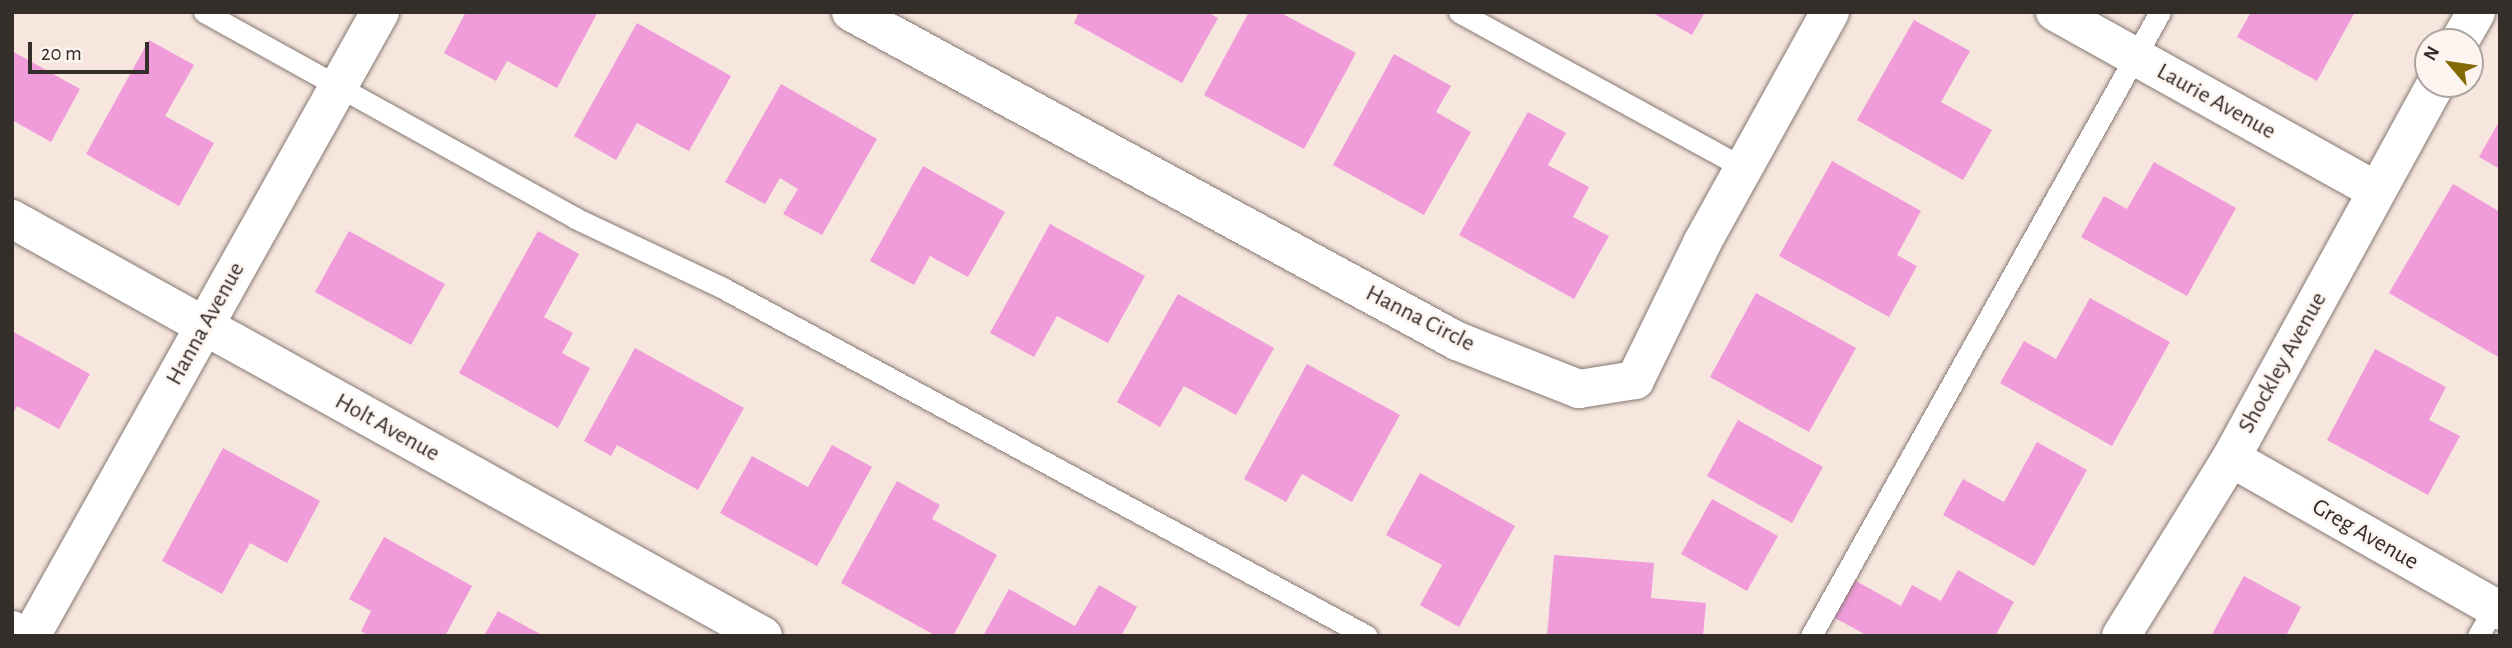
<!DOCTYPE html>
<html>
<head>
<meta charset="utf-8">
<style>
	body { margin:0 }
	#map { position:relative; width:2512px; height:648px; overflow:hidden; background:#f6e6de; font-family:"Alegreya Sans",sans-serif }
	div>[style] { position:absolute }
	.building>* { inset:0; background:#f09bda }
	.roads { filter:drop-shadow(0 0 2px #867871) drop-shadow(0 0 2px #867871) }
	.service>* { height:21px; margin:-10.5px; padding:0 10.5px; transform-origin:10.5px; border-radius:10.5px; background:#fff }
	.minor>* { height:38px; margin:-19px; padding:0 19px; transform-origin:19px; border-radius:19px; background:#fff }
	.tertiary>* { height:38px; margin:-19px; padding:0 19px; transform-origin:19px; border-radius:19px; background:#fff }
	.secondary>* { height:38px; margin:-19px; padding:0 19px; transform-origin:19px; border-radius:19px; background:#fff }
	span { translate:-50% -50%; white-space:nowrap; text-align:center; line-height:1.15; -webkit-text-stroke:5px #fef5f0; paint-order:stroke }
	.street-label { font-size:24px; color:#332e2a }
	.frame { position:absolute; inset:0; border:14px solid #332e2a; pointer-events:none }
	.north { position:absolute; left:2414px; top:28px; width:70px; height:70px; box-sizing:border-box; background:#fef5f0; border:2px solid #ada5a1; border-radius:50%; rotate:299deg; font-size:19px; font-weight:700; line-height:28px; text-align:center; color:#332e2a }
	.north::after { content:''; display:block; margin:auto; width:24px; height:32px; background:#836a04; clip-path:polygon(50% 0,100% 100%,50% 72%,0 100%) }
	.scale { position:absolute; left:28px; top:42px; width:121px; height:32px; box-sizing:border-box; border:4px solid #332e2a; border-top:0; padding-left:9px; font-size:21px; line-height:24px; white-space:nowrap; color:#332e2a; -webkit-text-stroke:5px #fef5f0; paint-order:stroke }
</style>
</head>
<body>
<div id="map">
	<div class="building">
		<i style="clip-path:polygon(466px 12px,598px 12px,557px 88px,507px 61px,496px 81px,444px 53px)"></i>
		<i style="clip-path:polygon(1079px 12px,1207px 12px,1218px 18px,1182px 83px,1074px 23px)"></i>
		<i style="clip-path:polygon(1249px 12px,1279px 12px,1356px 53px,1304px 149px,1204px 95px)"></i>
		<i style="clip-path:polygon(1651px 12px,1705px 12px,1692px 35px)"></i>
		<i style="clip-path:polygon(2251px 12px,2355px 12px,2317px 81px,2237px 37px)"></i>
		<i style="clip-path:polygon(1914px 20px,1970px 51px,1941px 102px,1992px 130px,1963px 180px,1857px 120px)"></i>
		<i style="clip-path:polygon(637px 23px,731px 76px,689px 151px,637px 123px,616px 160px,574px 136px)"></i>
		<i style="clip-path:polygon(149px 40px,194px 65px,165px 116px,214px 143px,179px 206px,86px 154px)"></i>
		<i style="clip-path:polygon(12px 51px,80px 89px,51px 142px,12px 120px)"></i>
		<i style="clip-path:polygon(1394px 54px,1451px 86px,1436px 112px,1471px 132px,1424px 215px,1333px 165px)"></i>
		<i style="clip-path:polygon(781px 84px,877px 139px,822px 235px,783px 214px,798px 189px,780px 178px,765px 204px,725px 182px)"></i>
		<i style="clip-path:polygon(1528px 112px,1566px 133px,1548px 165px,1589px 187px,1573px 217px,1609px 236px,1574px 299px,1459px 235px)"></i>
		<i style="clip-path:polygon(2500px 120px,2500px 169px,2479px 157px)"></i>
		<i style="clip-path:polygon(1832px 161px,1921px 211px,1897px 255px,1917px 266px,1889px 317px,1779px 256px)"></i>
		<i style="clip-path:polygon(2154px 162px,2236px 208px,2187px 296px,2081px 237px,2104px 196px,2127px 209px)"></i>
		<i style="clip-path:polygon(923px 166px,1005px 212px,968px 277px,930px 256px,914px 285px,870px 261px)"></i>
		<i style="clip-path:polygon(2453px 184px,2500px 212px,2500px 358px,2389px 293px)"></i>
		<i style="clip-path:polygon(1050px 224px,1145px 276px,1108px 343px,1057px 316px,1034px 357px,990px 333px)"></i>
		<i style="clip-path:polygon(349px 231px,445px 284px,411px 345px,315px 292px)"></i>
		<i style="clip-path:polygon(538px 231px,579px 254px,544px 317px,573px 333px,562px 353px,590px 368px,558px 428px,459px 373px)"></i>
		<i style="clip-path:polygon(1756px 293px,1856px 348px,1809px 432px,1710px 377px)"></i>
		<i style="clip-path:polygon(1178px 294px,1274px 348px,1236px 415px,1184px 386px,1160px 427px,1117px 402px)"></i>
		<i style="clip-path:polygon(2090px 298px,2170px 342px,2112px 446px,2000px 383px,2024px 341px,2056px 359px)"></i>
		<i style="clip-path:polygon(12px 331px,90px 374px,59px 429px,17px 406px,12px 415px)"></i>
		<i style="clip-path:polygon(635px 348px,744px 408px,698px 490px,617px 445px,611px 456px,584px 441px)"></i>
		<i style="clip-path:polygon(2375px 349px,2446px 387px,2429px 420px,2460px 436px,2428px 495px,2327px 440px)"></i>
		<i style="clip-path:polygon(1307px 364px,1400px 415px,1352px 502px,1302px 474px,1286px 502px,1244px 479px)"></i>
		<i style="clip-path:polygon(1738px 420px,1823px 467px,1792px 523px,1707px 476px)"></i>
		<i style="clip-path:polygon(2037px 442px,2087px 470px,2034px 566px,1943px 515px,1963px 479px,2004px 502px)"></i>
		<i style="clip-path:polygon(832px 445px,872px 467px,817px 566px,720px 513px,752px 456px,808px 487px)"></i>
		<i style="clip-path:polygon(223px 448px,320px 501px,287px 563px,250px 543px,222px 594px,162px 561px)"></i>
		<i style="clip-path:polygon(1420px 473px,1515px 526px,1459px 627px,1420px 605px,1442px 565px,1386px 535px)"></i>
		<i style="clip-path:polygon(897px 481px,940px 505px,932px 519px,997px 555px,953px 636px,936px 636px,841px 583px)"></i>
		<i style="clip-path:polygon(1712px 499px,1778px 536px,1747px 591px,1681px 554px)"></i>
		<i style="clip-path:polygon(384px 537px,472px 586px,445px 636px,369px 636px,361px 631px,371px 611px,349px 599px)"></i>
		<i style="clip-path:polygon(1554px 555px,1654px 563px,1651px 598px,1706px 603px,1703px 636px,1547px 636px)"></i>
		<i style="clip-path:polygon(1958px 570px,2014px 602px,1995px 636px,1868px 636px,1826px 613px,1847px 576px,1901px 606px,1912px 585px,1941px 601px)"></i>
		<i style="clip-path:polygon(2244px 576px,2301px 607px,2286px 636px,2211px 636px)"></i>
		<i style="clip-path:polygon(1099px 585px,1137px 607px,1121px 636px,983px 636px,1009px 589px,1075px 626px)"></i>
		<i style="clip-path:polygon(498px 611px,544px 636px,484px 636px)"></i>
	</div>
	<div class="roads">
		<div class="service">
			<i style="left:204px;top:12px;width:424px;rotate:29deg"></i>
			<i style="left:575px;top:218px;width:161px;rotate:25.3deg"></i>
			<i style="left:721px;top:287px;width:734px;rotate:28.38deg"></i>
			<i style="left:1459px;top:12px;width:325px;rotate:28.7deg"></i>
			<i style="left:1811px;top:636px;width:715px;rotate:-60.78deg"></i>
			<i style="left:2478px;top:636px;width:40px;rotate:-60.3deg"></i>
		</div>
		<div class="minor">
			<i style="left:851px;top:12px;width:690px;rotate:28.5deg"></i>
			<i style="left:1457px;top:341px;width:131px;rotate:21.5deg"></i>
			<i style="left:1579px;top:389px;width:57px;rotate:-9.1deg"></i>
			<i style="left:1635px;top:380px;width:153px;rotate:-63.9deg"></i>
			<i style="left:1702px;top:243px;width:264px;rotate:-61deg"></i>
			<i style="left:2055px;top:12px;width:368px;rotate:29.1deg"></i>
			<i style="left:2459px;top:42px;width:34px;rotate:-60deg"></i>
			<i style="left:12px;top:219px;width:859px;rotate:29.04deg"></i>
			<i style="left:2231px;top:458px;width:309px;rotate:29.6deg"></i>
			<i style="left:2121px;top:636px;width:209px;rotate:-58.3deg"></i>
			<i style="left:2231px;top:458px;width:426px;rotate:-61.3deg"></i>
		</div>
		<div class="tertiary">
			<i style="left:31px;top:636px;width:715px;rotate:-60.78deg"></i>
		</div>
		<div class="secondary">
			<i style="left:12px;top:630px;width:13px;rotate:29deg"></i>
		</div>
	</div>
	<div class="street-label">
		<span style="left:2216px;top:102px;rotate:29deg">Laurie Avenue</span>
		<span style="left:1420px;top:319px;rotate:27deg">Hanna Circle</span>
		<span style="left:206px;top:324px;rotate:-61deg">Hanna Avenue</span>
		<span style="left:2283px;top:363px;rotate:-61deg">Shockley Avenue</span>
		<span style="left:387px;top:428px;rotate:29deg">Holt Avenue</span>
		<span style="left:2365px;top:535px;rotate:30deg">Greg Avenue</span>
	</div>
	<div class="frame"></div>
	<div class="north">N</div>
	<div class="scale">20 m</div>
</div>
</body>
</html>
